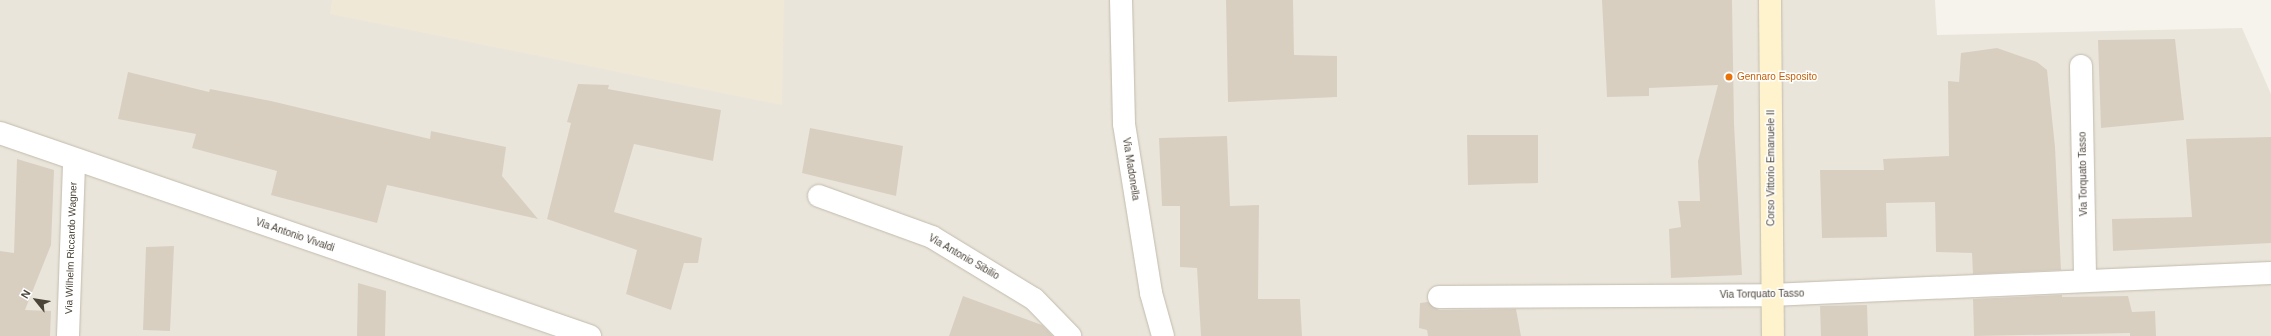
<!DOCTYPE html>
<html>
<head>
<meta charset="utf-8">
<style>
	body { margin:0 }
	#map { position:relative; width:2271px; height:336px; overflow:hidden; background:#f6f3ec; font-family:Arial,sans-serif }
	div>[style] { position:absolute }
	.residential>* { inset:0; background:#eae5da }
	.education>* { inset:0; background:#efe8d6 }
	.building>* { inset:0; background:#d8cfc1 }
	.roads { filter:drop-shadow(0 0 1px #c2bbae) drop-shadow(0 0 1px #c2bbae) }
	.minor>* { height:22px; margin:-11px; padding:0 11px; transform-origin:11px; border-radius:11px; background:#fff }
	.secondary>* { height:22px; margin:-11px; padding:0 11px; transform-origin:11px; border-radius:11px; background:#fff3cd }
	.dots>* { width:11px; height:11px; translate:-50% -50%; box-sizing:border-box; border:2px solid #fff; border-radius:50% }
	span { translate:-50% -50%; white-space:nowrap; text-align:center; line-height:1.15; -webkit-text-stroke:3px #fff; paint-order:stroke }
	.food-label { font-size:10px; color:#c56008 }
	.left { translate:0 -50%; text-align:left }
	.street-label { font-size:10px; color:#4b4439 }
	.north { position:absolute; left:16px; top:280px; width:40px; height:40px; -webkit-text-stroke:3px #fff; paint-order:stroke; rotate:300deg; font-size:11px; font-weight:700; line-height:16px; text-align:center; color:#4b4439 }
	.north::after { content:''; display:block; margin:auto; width:14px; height:18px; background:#4b4439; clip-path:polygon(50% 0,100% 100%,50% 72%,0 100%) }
</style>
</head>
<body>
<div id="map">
	<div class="residential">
		<i style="clip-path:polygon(0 0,1935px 0,1937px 35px,2242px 28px,2271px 94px,2271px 336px,0 336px)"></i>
	</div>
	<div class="education">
		<i style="clip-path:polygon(332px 0,784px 0,782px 105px,330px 14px)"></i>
	</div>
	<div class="building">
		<i style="clip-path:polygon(1226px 0,1293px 0,1294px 55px,1337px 56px,1337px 97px,1228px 102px)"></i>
		<i style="clip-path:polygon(1602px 0,1732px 0,1734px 124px,1742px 275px,1671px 278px,1669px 229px,1681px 227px,1678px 201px,1700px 201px,1698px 161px,1718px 85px,1649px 88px,1649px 96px,1607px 97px)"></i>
		<i style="clip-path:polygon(2175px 39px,2184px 120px,2101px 128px,2098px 40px)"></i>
		<i style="clip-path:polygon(1997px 48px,2037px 62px,2047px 70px,2055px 147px,2061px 270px,1973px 274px,1972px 253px,1936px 252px,1935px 202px,1886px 203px,1887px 237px,1822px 238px,1820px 170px,1884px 170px,1883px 159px,1949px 156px,1948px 81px,1959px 82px,1961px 53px)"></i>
		<i style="clip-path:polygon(128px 72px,209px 92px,210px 89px,271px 101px,430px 139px,431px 131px,506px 147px,502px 176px,538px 219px,387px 185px,377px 223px,271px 195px,277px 171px,192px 148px,196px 134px,118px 119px)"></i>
		<i style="clip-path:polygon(578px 84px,609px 85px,608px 89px,721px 110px,713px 161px,634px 144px,614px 212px,702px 238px,698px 263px,684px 263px,671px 310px,626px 294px,637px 250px,547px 219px,571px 123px,567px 122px)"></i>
		<i style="clip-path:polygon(810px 128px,903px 146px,896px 196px,802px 173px)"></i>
		<i style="clip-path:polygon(1467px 135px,1538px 135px,1538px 183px,1468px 185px)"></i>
		<i style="clip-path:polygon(1227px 136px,1230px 206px,1259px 205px,1258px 299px,1300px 299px,1302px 336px,1201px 336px,1197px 268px,1180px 267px,1180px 206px,1162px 206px,1159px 138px)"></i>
		<i style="clip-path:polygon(2271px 137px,2271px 243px,2113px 251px,2112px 219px,2192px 217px,2186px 139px)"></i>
		<i style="clip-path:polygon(17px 159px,54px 170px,51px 245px,25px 310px,51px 311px,50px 336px,0 336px,0 251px,14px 253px)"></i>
		<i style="clip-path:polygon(174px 246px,170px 331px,143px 330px,146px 247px)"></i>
		<i style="clip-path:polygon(358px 283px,386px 291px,385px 336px,357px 336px)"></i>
		<i style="clip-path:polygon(2062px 295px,2062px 297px,2128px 296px,2132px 312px,2155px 311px,2156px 336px,2130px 336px,2130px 333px,1974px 336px,1973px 299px)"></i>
		<i style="clip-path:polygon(963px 296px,1042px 325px,1053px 336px,949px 336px)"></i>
		<i style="clip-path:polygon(1428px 302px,1439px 310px,1516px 309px,1521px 336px,1428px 336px,1427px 330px,1419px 328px,1420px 303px)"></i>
		<i style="clip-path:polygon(1867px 305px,1868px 336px,1821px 336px,1820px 306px)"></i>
	</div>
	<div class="roads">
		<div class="minor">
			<i style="left:1121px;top:0;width:124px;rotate:88.6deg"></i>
			<i style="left:1124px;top:124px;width:171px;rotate:80.9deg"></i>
			<i style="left:1151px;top:293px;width:45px;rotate:74.4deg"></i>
			<i style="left:2081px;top:66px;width:215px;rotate:88.9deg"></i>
			<i style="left:0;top:133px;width:624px;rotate:18.99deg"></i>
			<i style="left:819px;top:196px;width:120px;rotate:19.9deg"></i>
			<i style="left:932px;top:237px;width:119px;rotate:31.3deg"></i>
			<i style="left:1034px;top:299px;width:52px;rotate:45.8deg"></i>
			<i style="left:1439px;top:297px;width:332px;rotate:-0.3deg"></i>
			<i style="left:1771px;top:295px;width:500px;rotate:-2.52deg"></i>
			<i style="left:68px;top:336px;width:176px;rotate:-88deg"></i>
		</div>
		<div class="secondary">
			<i style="left:1770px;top:0;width:336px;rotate:89.5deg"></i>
		</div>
	</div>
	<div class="dots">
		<i style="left:1729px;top:77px;background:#e8710a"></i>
	</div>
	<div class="food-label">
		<span class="left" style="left:1737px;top:77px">Gennaro Esposito</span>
	</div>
	<div class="street-label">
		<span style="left:1771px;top:168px;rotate:-90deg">Corso Vittorio Emanuele II</span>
		<span style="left:1131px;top:169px;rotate:81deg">Via Madonella</span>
		<span style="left:2083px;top:174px;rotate:-91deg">Via Torquato Tasso</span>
		<span style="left:295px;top:235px;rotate:19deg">Via Antonio Vivaldi</span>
		<span style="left:71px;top:248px;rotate:-88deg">Via Wilhelm Riccardo Wagner</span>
		<span style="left:964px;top:257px;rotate:30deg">Via Antonio Sibilio</span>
		<span style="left:1762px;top:294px;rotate:-1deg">Via Torquato Tasso</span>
	</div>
	<div class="north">N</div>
</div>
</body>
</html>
